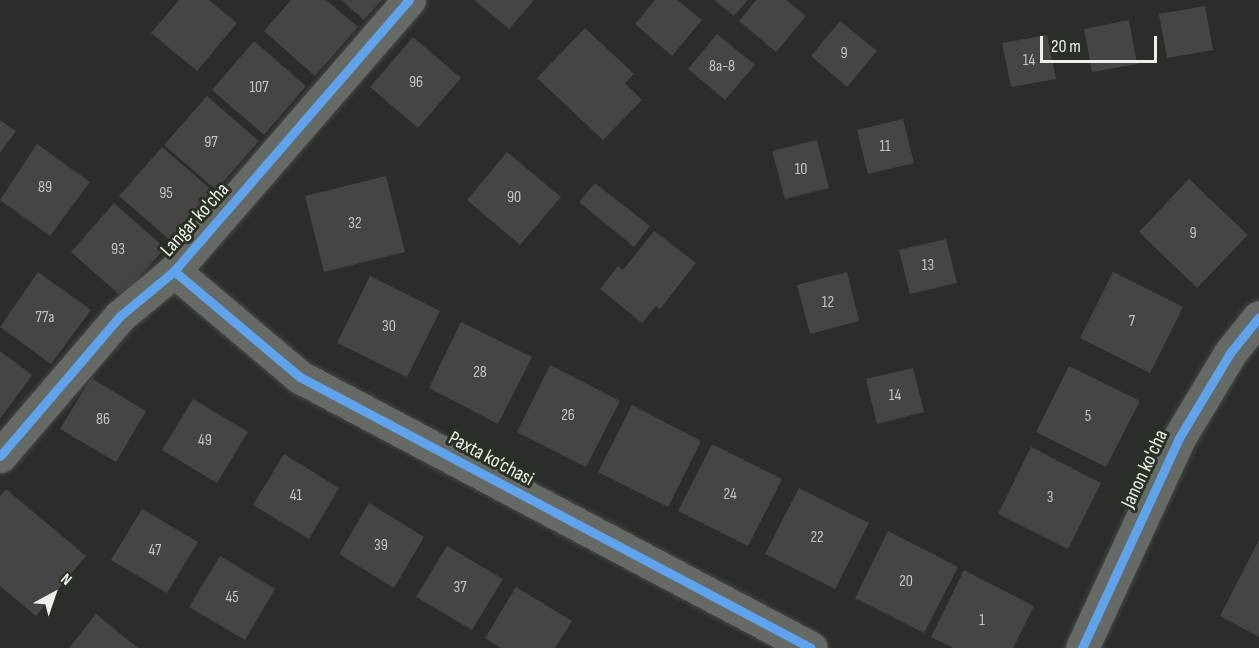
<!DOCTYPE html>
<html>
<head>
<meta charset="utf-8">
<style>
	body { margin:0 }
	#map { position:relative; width:1259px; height:648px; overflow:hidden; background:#2a2e29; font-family:"Sofia Sans Condensed",sans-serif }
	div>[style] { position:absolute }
	.building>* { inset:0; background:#434642 }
	.roads { filter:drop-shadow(0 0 2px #464a45) drop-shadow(0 0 2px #464a45) }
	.minor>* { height:33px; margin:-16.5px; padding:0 16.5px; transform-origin:16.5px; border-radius:16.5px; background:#666a64 }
	.cycleway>* { height:9px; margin:-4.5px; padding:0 4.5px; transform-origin:4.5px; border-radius:4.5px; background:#60a3ed }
	span { translate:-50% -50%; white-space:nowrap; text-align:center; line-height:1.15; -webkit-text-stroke:6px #293126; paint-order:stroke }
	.number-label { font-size:16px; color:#c1c6bf }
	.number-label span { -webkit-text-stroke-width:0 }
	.street-label { font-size:20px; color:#ebf0e9 }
	.north { position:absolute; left:24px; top:564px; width:60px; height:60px; -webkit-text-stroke:4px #293126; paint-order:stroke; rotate:40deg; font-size:16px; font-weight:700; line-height:24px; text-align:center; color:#ebf0e9 }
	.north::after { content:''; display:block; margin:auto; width:21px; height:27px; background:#ebf0e9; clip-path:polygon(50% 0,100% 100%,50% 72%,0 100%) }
	.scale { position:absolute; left:1040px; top:36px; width:117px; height:27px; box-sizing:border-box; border:3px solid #ebf0e9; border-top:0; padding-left:8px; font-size:18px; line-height:21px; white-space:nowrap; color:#ebf0e9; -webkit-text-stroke:4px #293126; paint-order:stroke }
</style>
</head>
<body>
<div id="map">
	<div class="building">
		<i style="clip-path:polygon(179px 0,209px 0,237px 23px,197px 71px,151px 33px)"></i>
		<i style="clip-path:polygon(291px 0,326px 0,358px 27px,315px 76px,264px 31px)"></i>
		<i style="clip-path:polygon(341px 0,382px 0,364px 20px)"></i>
		<i style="clip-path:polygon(474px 0,534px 0,509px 29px)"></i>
		<i style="clip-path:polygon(655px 0,677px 0,702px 20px,672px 56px,635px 24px)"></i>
		<i style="clip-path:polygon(714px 0,748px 0,734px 16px)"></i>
		<i style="clip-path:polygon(756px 0,786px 0,806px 16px,776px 52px,739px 21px)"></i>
		<i style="clip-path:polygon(1205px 6px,1213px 50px,1167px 58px,1159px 14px)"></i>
		<i style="clip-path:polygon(1129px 20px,1137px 64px,1092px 72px,1084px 29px)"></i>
		<i style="clip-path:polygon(840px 21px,877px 51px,847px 87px,811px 56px)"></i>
		<i style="clip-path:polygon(585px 28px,634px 74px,625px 83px,642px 100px,603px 140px,537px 78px)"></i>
		<i style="clip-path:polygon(717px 34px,755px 65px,725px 100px,688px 69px)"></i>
		<i style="clip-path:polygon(1047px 35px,1056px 79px,1011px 87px,1002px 43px)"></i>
		<i style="clip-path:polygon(413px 37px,461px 78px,418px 128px,370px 87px)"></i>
		<i style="clip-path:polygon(254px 41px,306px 86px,264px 135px,212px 90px)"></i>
		<i style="clip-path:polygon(207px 96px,259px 141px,216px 190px,164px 145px)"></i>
		<i style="clip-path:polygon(903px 119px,914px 163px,868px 174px,857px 130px)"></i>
		<i style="clip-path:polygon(0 120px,16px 131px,0 153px)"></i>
		<i style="clip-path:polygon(817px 140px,829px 188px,785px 199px,772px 151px)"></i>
		<i style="clip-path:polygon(37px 144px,90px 182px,50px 236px,0 200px)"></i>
		<i style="clip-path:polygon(162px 147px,214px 192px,171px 241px,119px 196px)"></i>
		<i style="clip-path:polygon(507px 152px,561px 197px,520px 245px,467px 200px)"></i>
		<i style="clip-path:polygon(386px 176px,405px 252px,324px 272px,305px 196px)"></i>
		<i style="clip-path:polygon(1189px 179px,1248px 235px,1197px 288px,1139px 232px)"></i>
		<i style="clip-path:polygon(595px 183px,650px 226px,634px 247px,579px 202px)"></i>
		<i style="clip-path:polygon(114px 203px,165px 248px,122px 297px,71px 252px)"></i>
		<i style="clip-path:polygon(654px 231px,696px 263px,660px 309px,656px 306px,642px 323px,600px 289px,618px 266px,623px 270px)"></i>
		<i style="clip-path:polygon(946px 239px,957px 283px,910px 294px,899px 250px)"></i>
		<i style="clip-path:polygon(38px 272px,91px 310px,51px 364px,0 327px)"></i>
		<i style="clip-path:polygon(847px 272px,859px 321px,810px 334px,797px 285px)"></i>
		<i style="clip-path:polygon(1113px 272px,1183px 307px,1150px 373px,1080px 338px)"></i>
		<i style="clip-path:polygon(370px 276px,440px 311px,407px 377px,337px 343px)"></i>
		<i style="clip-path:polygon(461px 322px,532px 357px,498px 424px,429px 388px)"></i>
		<i style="clip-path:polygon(0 351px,32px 375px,0 419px)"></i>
		<i style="clip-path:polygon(550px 365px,620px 401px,586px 467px,517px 432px)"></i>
		<i style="clip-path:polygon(1069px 366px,1140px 401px,1106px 467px,1036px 432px)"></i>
		<i style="clip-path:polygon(913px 368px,924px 412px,877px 424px,866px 379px)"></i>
		<i style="clip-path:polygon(91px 378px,146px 411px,116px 462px,60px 429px)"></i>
		<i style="clip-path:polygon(193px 399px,248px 432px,217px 483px,162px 450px)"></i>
		<i style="clip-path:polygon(632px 405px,701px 441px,668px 507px,598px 472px)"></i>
		<i style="clip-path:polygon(712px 444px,782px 479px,748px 546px,678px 511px)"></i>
		<i style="clip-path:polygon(1031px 447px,1101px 483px,1068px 549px,998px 514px)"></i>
		<i style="clip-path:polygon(284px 454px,339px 488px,309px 539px,253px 505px)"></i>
		<i style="clip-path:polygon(799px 488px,869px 523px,835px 589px,765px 554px)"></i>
		<i style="clip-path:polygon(6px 489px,86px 556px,36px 616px,0 586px,0 496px)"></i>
		<i style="clip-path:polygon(369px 503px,424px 537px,394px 588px,339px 554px)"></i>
		<i style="clip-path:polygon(142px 509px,198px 542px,167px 593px,111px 560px)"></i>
		<i style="clip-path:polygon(888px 531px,958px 567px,924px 633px,855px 598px)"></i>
		<i style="clip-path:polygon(1259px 540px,1259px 637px,1220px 616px)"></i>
		<i style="clip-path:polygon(447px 546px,503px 579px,472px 630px,416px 597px)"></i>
		<i style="clip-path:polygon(220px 556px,275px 589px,245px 640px,189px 607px)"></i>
		<i style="clip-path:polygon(964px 570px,1034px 606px,1013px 648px,953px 648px,931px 637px)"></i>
		<i style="clip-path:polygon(516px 587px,572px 621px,555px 648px,501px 648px,485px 638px)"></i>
		<i style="clip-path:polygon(96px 614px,138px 648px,69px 648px)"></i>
	</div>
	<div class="roads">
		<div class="minor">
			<i style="left:174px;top:271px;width:165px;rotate:40.1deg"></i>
			<i style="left:300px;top:377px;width:578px;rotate:27.94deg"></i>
			<i style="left:0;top:456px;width:184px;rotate:-49.4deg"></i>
			<i style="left:120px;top:316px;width:70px;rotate:-39.8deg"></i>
			<i style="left:174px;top:271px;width:359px;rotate:-49.1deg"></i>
			<i style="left:1082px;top:648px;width:231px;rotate:-65.2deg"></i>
			<i style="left:1179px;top:438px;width:99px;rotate:-59deg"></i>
			<i style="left:1230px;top:353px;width:46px;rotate:-51.1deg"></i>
		</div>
	</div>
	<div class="cycleway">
		<i style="left:174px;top:271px;width:165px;rotate:40.1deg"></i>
		<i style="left:300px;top:377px;width:578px;rotate:27.94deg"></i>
		<i style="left:0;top:456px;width:184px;rotate:-49.4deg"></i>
		<i style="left:120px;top:316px;width:70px;rotate:-39.8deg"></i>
		<i style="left:174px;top:271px;width:359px;rotate:-49.1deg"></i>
		<i style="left:1082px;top:648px;width:231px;rotate:-65.2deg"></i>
		<i style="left:1179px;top:438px;width:99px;rotate:-59deg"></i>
		<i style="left:1230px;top:353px;width:46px;rotate:-51.1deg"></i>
	</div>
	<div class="number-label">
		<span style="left:844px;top:54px">9</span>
		<span style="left:1029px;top:61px">14</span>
		<span style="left:722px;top:67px">8а-8</span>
		<span style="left:416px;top:83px">96</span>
		<span style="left:259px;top:88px">107</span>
		<span style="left:211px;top:143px">97</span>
		<span style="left:885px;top:147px">11</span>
		<span style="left:801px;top:170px">10</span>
		<span style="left:45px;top:188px">89</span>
		<span style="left:166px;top:194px">95</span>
		<span style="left:514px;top:198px">90</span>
		<span style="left:355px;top:224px">32</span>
		<span style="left:1193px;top:234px">9</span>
		<span style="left:118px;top:250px">93</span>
		<span style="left:928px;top:266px">13</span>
		<span style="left:828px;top:303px">12</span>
		<span style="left:45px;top:318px">77а</span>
		<span style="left:1132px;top:322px">7</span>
		<span style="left:389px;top:327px">30</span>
		<span style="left:480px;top:373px">28</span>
		<span style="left:895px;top:396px">14</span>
		<span style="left:568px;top:416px">26</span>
		<span style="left:1088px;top:417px">5</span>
		<span style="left:103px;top:420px">86</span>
		<span style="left:205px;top:441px">49</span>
		<span style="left:730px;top:495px">24</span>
		<span style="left:296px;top:496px">41</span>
		<span style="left:1050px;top:498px">3</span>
		<span style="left:817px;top:538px">22</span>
		<span style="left:381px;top:546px">39</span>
		<span style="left:155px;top:551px">47</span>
		<span style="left:906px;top:582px">20</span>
		<span style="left:460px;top:588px">37</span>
		<span style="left:232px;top:598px">45</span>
		<span style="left:982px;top:621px">1</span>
	</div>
	<div class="street-label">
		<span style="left:195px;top:220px;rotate:-48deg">Langar ko'cha</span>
		<span style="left:491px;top:459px;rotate:28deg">Paxta ko‘chasi</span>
		<span style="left:1145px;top:469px;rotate:-65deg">Janon ko'cha</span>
	</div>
	<div class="north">N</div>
	<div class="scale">20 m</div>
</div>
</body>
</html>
